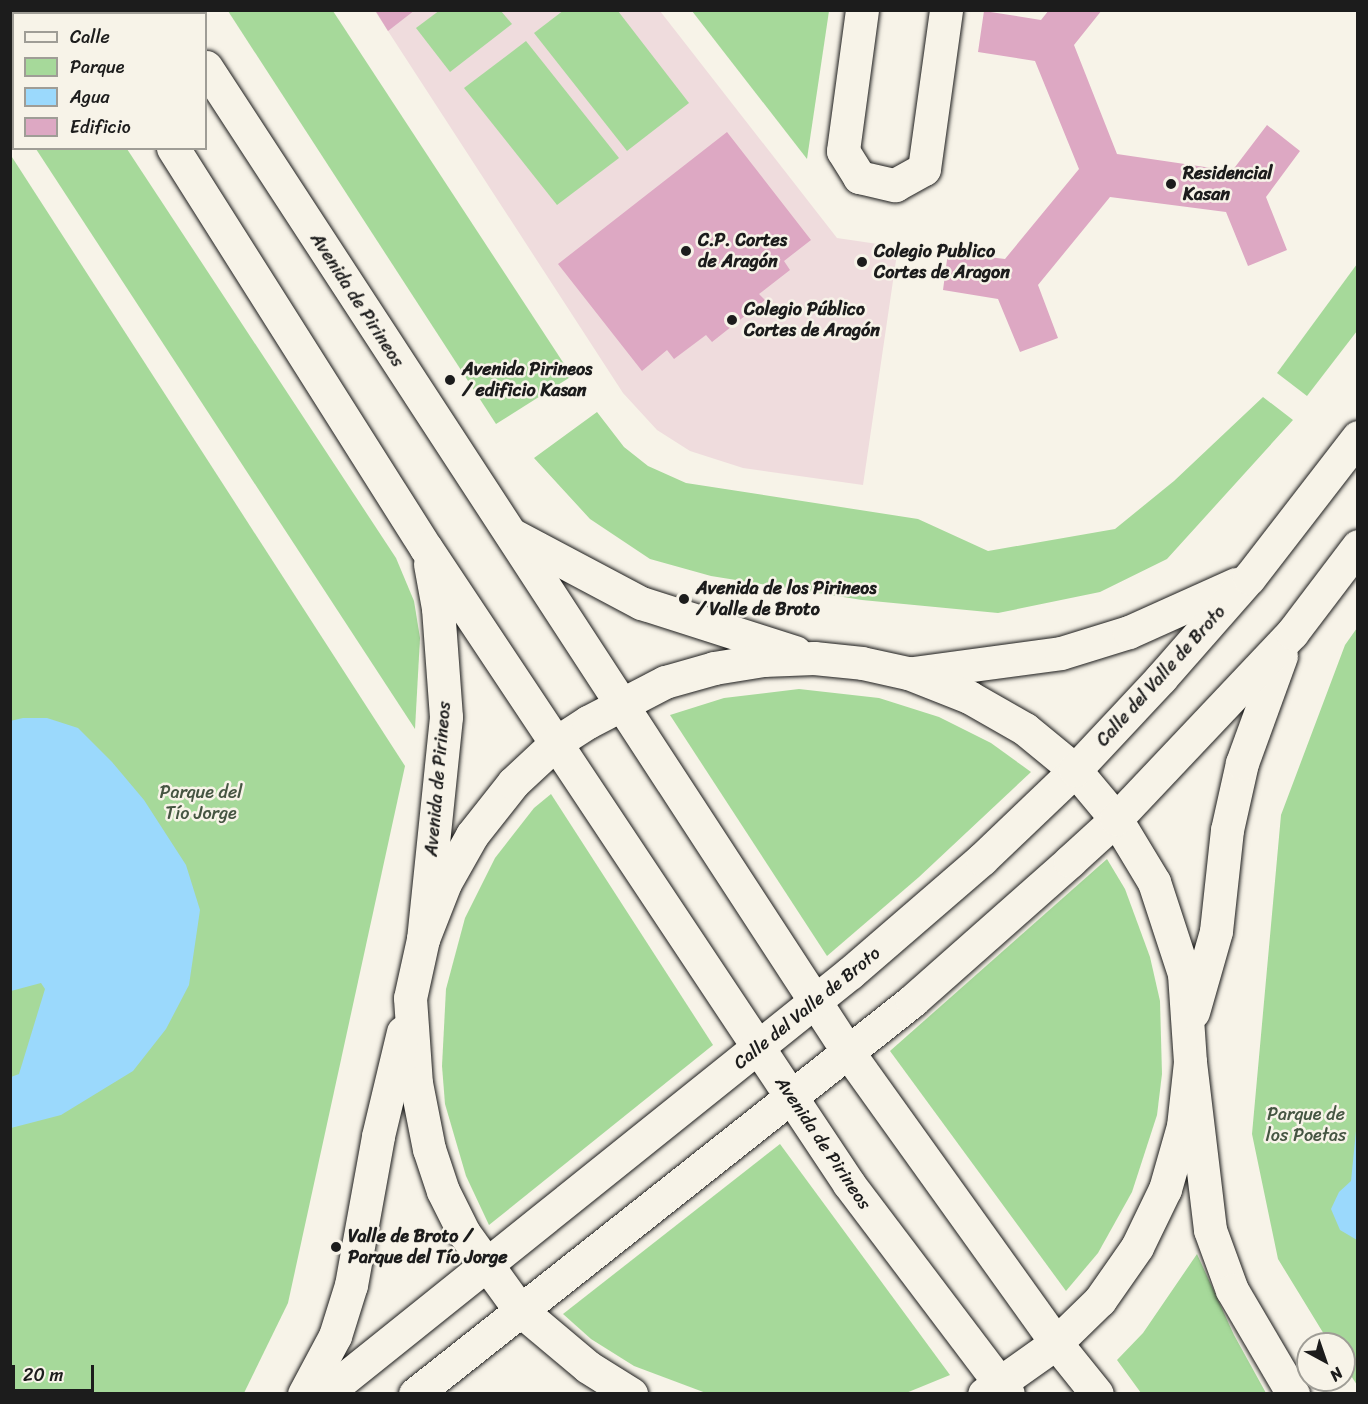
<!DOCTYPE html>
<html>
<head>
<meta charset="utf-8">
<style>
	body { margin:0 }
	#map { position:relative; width:1368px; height:1404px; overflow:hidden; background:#f7f3e8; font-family:Sriracha,sans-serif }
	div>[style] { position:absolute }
	.built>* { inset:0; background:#efdcdd }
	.green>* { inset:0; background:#a6d99a }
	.water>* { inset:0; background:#9bd9fc }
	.building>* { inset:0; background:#dda8c3 }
	.roads { filter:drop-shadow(0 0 2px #1c1c1c) drop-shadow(0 0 2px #1c1c1c) }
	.minor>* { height:33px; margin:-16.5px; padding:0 16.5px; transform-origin:16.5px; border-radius:16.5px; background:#f7f3e8 }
	.major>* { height:33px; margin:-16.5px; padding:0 16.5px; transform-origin:16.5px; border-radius:16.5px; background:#f7f3e8 }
	.highway>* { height:33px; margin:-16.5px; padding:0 16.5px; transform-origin:16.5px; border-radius:16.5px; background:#f7f3e8 }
	.dots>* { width:16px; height:16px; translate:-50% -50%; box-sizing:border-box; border:3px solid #f7f3e8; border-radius:50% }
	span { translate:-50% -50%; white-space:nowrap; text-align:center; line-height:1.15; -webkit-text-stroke:5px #f7f3e8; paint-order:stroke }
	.poi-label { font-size:18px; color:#1c1c1c; font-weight:700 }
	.left { translate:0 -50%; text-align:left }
	.street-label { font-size:18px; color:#1c1c1c }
	.park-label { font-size:18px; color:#455542 }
	.frame { position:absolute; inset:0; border:12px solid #1c1c1c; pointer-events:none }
	.legend { position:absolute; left:12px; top:12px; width:195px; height:138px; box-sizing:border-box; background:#f7f3e8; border:2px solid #9f9d96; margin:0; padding:8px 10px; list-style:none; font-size:18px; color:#1c1c1c }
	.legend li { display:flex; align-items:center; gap:12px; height:30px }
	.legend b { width:30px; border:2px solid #9f9d96 }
	.north { position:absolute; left:1296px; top:1332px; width:60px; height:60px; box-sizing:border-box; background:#f7f3e8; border:2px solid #9f9d96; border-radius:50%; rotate:140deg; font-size:16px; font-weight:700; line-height:24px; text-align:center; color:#1c1c1c }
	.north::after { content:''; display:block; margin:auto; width:21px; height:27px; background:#1c1c1c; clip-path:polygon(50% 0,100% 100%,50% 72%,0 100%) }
	.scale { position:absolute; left:12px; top:1365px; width:82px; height:27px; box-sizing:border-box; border:3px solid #1c1c1c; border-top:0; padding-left:8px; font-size:18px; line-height:21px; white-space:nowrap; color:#1c1c1c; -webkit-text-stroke:4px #f7f3e8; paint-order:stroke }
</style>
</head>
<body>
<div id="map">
	<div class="built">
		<i style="clip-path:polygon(375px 11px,660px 11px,837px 238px,898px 247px,863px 485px,743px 468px,690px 451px,657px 430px,623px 393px)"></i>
	</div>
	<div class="green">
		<i style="clip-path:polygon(11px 10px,30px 13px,14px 14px,13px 115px)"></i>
		<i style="clip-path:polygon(440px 10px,501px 11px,512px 24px,450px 72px,416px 28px)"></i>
		<i style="clip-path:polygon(564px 10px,618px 11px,689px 103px,627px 151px,534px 33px)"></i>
		<i style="clip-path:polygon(228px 11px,333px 11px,572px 376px,496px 424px)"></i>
		<i style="clip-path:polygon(692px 11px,829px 11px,807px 159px)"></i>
		<i style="clip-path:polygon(526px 41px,619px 158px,557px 205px,464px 88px)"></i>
		<i style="clip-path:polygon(36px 149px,127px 149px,396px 558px,414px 601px,420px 638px,415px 729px)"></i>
		<i style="clip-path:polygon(10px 154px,405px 766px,288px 1303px,244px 1393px,11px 1393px)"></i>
		<i style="clip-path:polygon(1357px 264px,1357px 331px,1307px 396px,1277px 373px)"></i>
		<i style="clip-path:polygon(1263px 397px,1293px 420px,1167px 559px,1100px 592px,998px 613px,862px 600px,711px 576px,650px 559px,590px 519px,534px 458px,597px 412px,624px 447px,648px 466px,686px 483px,918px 519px,988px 551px,1115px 529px,1174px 481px)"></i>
		<i style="clip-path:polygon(1357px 628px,1357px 1385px,1344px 1365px,1344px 1344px,1330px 1344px,1278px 1259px,1252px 1134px,1281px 815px,1345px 645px)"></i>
		<i style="clip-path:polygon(799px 689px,879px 698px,939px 717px,991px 743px,1031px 772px,919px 877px,827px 956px,670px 715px,724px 698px)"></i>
		<i style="clip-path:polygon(551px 794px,713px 1045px,489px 1225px,466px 1176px,445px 1104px,442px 1066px,446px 989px,465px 918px,495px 858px,534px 808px)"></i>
		<i style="clip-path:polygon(1107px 859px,1125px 889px,1150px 957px,1160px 1001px,1162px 1074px,1157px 1115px,1132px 1192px,1098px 1253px,1066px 1291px,890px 1051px)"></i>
		<i style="clip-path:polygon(780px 1144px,950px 1375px,906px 1393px,706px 1393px,634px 1366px,591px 1339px,563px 1314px)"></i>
		<i style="clip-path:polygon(1197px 1254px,1234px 1335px,1266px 1393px,1141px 1393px,1117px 1360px,1143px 1333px)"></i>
	</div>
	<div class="water">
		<i style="clip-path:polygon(23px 718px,47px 718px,78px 728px,112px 762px,144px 800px,186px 865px,200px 910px,189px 985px,166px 1029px,133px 1071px,61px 1115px,11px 1128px,11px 1077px,19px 1074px,45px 989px,41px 983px,11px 991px,10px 721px)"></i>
		<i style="clip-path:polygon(1357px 1121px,1358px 1240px,1357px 1240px,1340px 1230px,1331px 1209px,1339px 1192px,1351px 1181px)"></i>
	</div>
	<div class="building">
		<i style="clip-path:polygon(375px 10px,415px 10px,388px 31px)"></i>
		<i style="clip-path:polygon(1049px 10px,1102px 10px,1074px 45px,1117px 154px,1232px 171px,1267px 125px,1300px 151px,1266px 197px,1287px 250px,1248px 266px,1226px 212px,1110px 197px,1038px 285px,1058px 338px,1020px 352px,998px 299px,943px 290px,948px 252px,1005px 259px,1079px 169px,1035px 61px,978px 52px,984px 11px,1041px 20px)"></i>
		<i style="clip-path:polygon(727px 132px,811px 240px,784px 261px,790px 270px,759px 294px,765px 300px,712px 342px,706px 335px,674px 359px,667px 350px,642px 371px,558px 264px)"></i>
	</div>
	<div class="roads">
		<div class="minor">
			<i style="left:862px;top:10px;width:142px;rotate:97.7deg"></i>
			<i style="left:843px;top:151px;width:31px;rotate:58deg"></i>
			<i style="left:859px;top:177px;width:37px;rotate:13deg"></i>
			<i style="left:895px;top:185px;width:33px;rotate:-29deg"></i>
			<i style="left:924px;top:169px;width:161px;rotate:-82.1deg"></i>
		</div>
		<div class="major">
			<i style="left:84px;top:10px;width:4px;rotate:63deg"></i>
			<i style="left:169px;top:10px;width:4px;rotate:63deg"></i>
			<i style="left:206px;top:67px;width:1176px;rotate:56.9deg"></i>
			<i style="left:848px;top:1052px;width:358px;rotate:54.4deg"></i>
			<i style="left:173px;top:148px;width:473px;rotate:57.7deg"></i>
			<i style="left:426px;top:548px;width:764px;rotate:56.37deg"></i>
			<i style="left:849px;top:1184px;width:252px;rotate:52.9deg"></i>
			<i style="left:511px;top:534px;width:147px;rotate:28deg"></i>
			<i style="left:641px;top:603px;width:162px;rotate:17.7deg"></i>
			<i style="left:430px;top:564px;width:45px;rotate:79.7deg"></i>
			<i style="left:438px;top:608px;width:109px;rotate:85.8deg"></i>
			<i style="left:446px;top:717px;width:223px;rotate:95.9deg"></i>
			<i style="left:423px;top:939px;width:60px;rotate:102.4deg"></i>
			<i style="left:410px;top:998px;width:85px;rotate:86deg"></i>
			<i style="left:416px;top:1083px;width:67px;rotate:78.9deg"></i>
			<i style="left:429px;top:1149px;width:44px;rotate:71.6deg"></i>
			<i style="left:443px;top:1191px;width:47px;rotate:63.4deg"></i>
			<i style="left:464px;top:1233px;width:94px;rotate:54.1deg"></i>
			<i style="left:519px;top:1309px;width:90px;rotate:40deg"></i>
			<i style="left:588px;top:1367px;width:51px;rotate:32.1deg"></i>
			<i style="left:913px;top:673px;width:149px;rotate:-7.7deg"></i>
			<i style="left:1061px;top:653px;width:71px;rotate:-17.2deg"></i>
			<i style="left:1129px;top:632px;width:117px;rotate:-24.2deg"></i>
			<i style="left:423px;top:939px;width:60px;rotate:-68.6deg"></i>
			<i style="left:445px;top:883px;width:55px;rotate:-60.6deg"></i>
			<i style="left:472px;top:835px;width:66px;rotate:-51.7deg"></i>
			<i style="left:513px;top:783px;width:60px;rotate:-43deg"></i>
			<i style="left:557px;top:742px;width:37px;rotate:-33deg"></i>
			<i style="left:588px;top:722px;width:87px;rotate:-27.5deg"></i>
			<i style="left:665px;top:682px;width:51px;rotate:-15.9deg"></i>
			<i style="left:714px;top:668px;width:50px;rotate:-9.3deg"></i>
			<i style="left:763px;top:660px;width:51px;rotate:-2.2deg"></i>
			<i style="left:814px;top:658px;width:48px;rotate:5.9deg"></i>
			<i style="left:862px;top:663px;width:47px;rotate:12.3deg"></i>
			<i style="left:908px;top:673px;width:66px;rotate:21.5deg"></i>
			<i style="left:969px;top:697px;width:64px;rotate:29.7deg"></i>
			<i style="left:1025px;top:729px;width:65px;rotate:39.4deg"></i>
			<i style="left:1075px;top:770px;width:64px;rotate:50.1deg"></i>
			<i style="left:1116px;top:819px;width:74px;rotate:58.9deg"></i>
			<i style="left:1154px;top:882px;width:97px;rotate:71.9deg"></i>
			<i style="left:1184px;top:974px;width:88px;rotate:86.1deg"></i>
			<i style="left:1190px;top:1062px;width:64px;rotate:96.2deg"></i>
			<i style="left:1183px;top:1126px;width:66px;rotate:105.9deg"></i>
			<i style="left:1165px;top:1189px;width:64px;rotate:115.8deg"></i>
			<i style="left:1137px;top:1247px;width:65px;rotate:124.9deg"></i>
			<i style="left:1100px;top:1300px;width:62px;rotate:135.7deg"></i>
			<i style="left:1056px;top:1343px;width:88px;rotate:144.7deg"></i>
			<i style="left:1193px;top:1012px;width:84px;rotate:-74.1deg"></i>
			<i style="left:1216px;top:931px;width:102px;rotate:-83.8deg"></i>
			<i style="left:1227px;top:830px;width:69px;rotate:-77.4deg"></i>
			<i style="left:1242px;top:763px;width:114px;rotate:-70deg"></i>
			<i style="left:304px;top:1394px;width:66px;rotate:-61.9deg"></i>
			<i style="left:335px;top:1336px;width:53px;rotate:-72.6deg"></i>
			<i style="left:351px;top:1285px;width:151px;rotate:-79.7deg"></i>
			<i style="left:378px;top:1136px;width:107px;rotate:-76.5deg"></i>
			<i style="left:325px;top:1394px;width:673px;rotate:-38.73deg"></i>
			<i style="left:850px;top:973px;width:174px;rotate:-40.8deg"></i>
			<i style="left:982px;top:859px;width:129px;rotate:-43.7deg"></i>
			<i style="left:1075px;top:770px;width:126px;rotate:-46.9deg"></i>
			<i style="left:1161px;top:678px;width:133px;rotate:-48.7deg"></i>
			<i style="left:1249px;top:578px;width:178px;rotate:-52.3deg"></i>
			<i style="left:415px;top:1394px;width:634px;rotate:-38.33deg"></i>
			<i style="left:912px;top:1001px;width:211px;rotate:-41.5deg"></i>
			<i style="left:1070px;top:861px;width:62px;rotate:-42.4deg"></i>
			<i style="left:1116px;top:819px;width:256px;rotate:-46.6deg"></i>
			<i style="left:1292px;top:633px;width:109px;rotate:-52.8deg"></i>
		</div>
		<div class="highway">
			<i style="left:1190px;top:1062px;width:169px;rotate:83.2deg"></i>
			<i style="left:1210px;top:1230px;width:64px;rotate:69.9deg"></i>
			<i style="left:1232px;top:1290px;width:121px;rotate:59.6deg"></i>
			<i style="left:1056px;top:1343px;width:65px;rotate:51.2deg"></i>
			<i style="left:1001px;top:1385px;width:11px;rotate:52deg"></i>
		</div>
	</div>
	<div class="dots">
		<i style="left:1171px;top:184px;background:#1c1c1c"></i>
		<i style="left:686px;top:251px;background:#1c1c1c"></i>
		<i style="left:862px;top:262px;background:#1c1c1c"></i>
		<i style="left:732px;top:320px;background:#1c1c1c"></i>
		<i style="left:450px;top:380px;background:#1c1c1c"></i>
		<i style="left:684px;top:599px;background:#1c1c1c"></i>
		<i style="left:336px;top:1247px;background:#1c1c1c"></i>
	</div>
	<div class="poi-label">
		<span class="left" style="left:1183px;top:184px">Residencial<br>Kasan</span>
		<span class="left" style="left:698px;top:251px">C.P. Cortes<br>de Aragón</span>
		<span class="left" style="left:874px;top:262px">Colegio Publico<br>Cortes de Aragon</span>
		<span class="left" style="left:744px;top:320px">Colegio Público<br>Cortes de Aragón</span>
		<span class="left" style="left:462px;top:380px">Avenida Pirineos<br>/ edificio Kasan</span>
		<span class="left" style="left:696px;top:599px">Avenida de los Pirineos<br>/ Valle de Broto</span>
		<span class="left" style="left:348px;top:1247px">Valle de Broto /<br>Parque del Tío Jorge</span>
	</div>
	<div class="street-label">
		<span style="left:357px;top:300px;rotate:57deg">Avenida de Pirineos</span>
		<span style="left:1161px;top:676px;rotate:-48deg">Calle del Valle de Broto</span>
		<span style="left:438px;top:779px;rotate:-85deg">Avenida de Pirineos</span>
		<span style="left:807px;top:1008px;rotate:-39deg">Calle del Valle de Broto</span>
		<span style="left:823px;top:1143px;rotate:56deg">Avenida de Pirineos</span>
	</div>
	<div class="park-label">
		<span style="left:201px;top:803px">Parque del<br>Tío Jorge</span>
		<span style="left:1306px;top:1125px">Parque de<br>los Poetas</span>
	</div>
	<div class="frame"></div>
	<ul class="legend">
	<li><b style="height:8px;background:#f7f3e8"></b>Calle</li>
	<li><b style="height:16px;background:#a6d99a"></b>Parque</li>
	<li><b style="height:16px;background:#9bd9fc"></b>Agua</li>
	<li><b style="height:16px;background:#dda8c3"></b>Edificio</li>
	</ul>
	<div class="north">N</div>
	<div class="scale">20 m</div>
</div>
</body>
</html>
